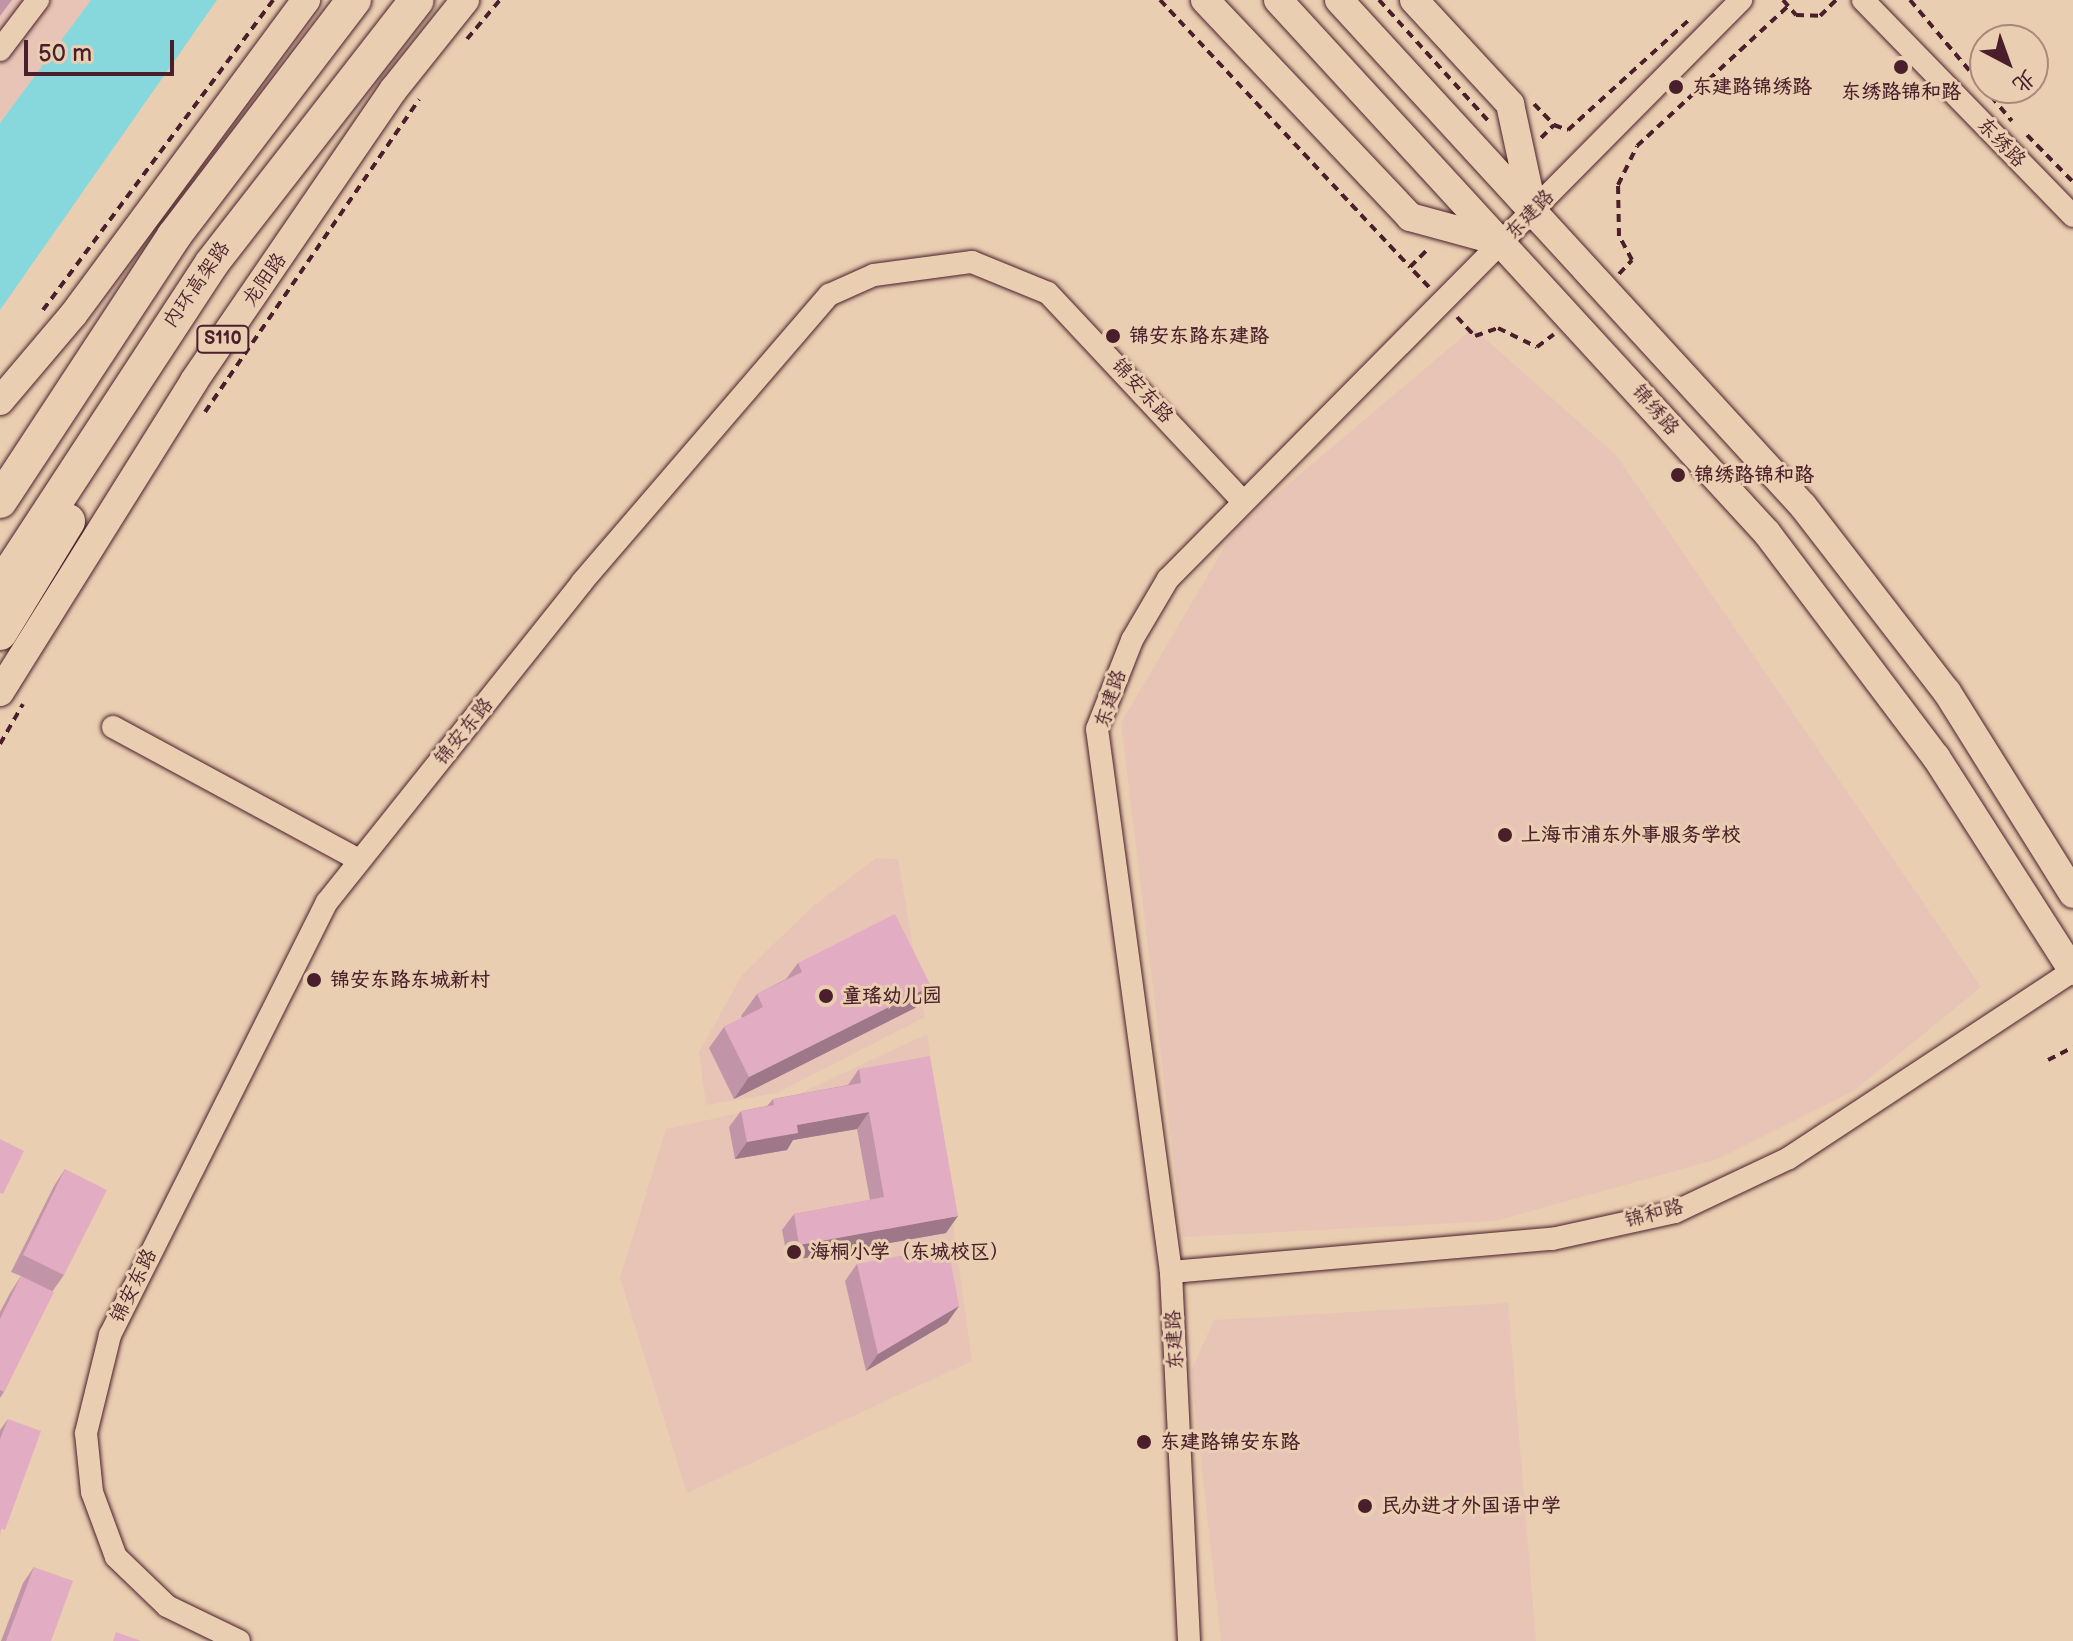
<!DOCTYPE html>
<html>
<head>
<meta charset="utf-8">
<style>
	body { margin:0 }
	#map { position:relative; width:2073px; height:1641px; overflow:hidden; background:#eaceb1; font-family:"Balsamiq Sans","LXGW WenKai TC",sans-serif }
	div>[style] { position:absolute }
	.built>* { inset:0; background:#e8c4b6 }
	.water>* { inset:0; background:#86d8dd }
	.path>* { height:4px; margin-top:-2px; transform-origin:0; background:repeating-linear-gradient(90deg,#4a1f2b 0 8px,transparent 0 14px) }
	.roads { filter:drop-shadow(0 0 2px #4a1f2b) drop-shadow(0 0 2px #4a1f2b) }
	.minor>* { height:22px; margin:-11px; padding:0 11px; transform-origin:11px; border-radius:11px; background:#eaceb1 }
	.major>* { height:28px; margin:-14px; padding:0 14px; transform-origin:14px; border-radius:14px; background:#eaceb1 }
	.highway>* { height:34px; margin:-17px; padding:0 17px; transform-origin:17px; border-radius:17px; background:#eaceb1 }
	.wall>* { inset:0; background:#c294a8 }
	.shaded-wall>* { inset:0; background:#9e7888 }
	.building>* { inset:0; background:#e2acc3 }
	.dots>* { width:22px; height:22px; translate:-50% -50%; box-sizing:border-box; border:4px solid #eaceb1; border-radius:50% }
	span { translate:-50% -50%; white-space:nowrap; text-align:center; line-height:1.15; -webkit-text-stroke:6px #eaceb1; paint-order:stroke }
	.shield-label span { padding:2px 6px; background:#eaceb1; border:2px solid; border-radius:6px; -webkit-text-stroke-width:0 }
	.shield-label { font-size:18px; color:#4a1f2b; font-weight:700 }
	.poi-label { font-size:20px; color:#4a1f2b; font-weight:700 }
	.left { translate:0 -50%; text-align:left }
	.street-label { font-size:20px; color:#4a1f2b }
	.north { position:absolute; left:1969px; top:24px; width:80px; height:80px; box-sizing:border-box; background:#eaceb1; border:2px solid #aa887b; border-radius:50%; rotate:139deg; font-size:22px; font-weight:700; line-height:32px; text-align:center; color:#4a1f2b }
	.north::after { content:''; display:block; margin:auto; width:28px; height:36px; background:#4a1f2b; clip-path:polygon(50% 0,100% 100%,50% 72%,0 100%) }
	.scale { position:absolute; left:24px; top:40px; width:150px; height:36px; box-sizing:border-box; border:4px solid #4a1f2b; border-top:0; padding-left:10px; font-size:24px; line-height:28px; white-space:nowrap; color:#4a1f2b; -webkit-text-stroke:6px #eaceb1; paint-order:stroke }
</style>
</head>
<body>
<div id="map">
	<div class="built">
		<i style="clip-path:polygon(0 0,91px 0,0 123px)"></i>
		<i style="clip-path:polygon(1473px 328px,1616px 455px,1981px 987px,1854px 1091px,1718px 1159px,1495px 1221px,1183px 1237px,1121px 723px,1235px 529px)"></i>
		<i style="clip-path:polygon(876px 858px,898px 859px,925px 1017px,777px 1093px,706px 1105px,699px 1052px,742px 975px,812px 907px)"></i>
		<i style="clip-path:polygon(927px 1034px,972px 1361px,687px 1493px,620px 1278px,666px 1129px,775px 1105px)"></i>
		<i style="clip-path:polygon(1508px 1303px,1536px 1641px,1221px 1641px,1191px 1371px,1214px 1320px)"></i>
	</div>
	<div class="water">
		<i style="clip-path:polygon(91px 0,217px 0,0 310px,0 123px)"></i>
	</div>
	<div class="path">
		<i style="left:1160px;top:0;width:366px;rotate:46.9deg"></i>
		<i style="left:1379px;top:0;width:166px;rotate:47.9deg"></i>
		<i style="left:1783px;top:0;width:20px;rotate:49deg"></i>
		<i style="left:1796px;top:15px;width:24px;rotate:2deg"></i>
		<i style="left:1820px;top:16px;width:23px;rotate:-45deg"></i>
		<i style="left:1910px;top:0;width:158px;rotate:49.9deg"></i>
		<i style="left:467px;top:39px;width:51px;rotate:-49.8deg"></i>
		<i style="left:1534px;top:104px;width:29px;rotate:46deg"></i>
		<i style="left:1554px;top:125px;width:15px;rotate:20deg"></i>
		<i style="left:1568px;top:130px;width:164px;rotate:-42.3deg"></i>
		<i style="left:2027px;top:135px;width:66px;rotate:45.6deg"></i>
		<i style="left:1541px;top:138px;width:18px;rotate:-45deg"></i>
		<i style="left:1619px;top:274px;width:19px;rotate:-47deg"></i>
		<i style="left:1632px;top:260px;width:27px;rotate:-118deg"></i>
		<i style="left:1619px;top:236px;width:51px;rotate:-91.1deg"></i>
		<i style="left:1618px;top:185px;width:43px;rotate:-64deg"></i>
		<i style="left:1637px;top:146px;width:206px;rotate:-42.8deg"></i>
		<i style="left:1429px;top:287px;width:28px;rotate:-134deg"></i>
		<i style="left:1410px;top:267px;width:27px;rotate:-45deg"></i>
		<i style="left:43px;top:310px;width:386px;rotate:-53.4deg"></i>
		<i style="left:1457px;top:317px;width:26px;rotate:47deg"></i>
		<i style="left:1475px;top:336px;width:24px;rotate:-19deg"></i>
		<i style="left:1498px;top:328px;width:43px;rotate:26deg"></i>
		<i style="left:1537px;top:347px;width:21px;rotate:-37deg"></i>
		<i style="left:205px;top:412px;width:379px;rotate:-55.6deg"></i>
		<i style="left:0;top:744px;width:46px;rotate:-60.1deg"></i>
		<i style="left:2048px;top:1060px;width:28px;rotate:-27deg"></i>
	</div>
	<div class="roads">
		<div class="minor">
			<i style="left:1863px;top:0;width:301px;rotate:45.8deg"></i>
			<i style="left:0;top:50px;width:63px;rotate:-52.8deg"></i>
			<i style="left:113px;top:727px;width:280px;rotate:28.4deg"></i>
			<i style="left:1171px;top:1272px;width:382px;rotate:-5deg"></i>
			<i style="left:1552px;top:1239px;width:126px;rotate:-12.4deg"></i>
			<i style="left:1675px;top:1212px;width:126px;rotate:-25.3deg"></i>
			<i style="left:1789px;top:1158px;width:340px;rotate:-33.4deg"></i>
			<i style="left:239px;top:1641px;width:80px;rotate:-154.1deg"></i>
			<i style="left:167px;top:1606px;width:71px;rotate:-136.1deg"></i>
			<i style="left:116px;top:1557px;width:69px;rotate:-110.3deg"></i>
			<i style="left:92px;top:1492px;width:59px;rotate:-95.8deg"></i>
			<i style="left:86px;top:1433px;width:101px;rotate:-76.2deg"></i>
			<i style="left:110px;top:1335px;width:484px;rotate:-63.4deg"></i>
			<i style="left:327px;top:902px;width:409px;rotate:-51.4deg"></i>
			<i style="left:582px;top:582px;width:379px;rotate:-49.3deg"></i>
			<i style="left:829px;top:295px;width:49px;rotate:-24deg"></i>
			<i style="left:874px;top:275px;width:99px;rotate:-7.6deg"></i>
			<i style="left:972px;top:262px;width:82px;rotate:22.2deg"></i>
			<i style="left:1048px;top:293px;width:282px;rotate:46.9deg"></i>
			<i style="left:1189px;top:1641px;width:369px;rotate:-92.8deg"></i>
			<i style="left:1171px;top:1272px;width:548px;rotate:-97.76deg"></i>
			<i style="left:1097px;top:729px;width:96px;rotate:-68.5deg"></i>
			<i style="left:1132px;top:640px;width:71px;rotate:-59.5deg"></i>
			<i style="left:1168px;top:579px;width:815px;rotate:-45.3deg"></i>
		</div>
		<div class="major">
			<i style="left:1205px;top:0;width:299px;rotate:46.6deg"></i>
			<i style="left:1410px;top:217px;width:95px;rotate:15.2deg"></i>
			<i style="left:1278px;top:0;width:723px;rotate:47.47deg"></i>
			<i style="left:1767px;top:533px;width:281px;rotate:53deg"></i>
			<i style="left:1936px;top:757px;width:254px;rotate:57.4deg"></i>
			<i style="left:1339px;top:0;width:687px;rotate:47.48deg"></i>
			<i style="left:1803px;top:506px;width:235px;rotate:52.3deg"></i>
			<i style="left:1947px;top:692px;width:238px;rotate:58deg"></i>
			<i style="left:1414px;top:0;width:142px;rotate:47.3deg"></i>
			<i style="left:1510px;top:104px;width:104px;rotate:77.8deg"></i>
			<i style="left:0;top:401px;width:113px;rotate:-49.7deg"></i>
			<i style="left:73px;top:315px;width:392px;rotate:-53.5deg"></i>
			<i style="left:0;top:692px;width:367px;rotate:-58deg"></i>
			<i style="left:194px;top:381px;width:354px;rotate:-55.6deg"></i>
			<i style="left:394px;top:89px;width:114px;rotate:-51.4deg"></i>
		</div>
		<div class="highway">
			<i style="left:0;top:501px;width:317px;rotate:-56.7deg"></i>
			<i style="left:174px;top:236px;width:297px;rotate:-52.7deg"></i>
			<i style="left:0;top:587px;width:387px;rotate:-56.8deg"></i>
			<i style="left:212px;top:263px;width:333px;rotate:-52.1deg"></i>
			<i style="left:0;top:633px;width:131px;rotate:-58.7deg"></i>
		</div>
	</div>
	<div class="wall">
		<i style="clip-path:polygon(0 0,12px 0,0 16px)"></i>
		<i style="clip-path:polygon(798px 963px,931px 986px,915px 1008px,734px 1099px,709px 1048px,724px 1027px,742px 1018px,741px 1016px,757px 994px,786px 979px)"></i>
		<i style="clip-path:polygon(859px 1069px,946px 1233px,788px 1261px,782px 1230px,794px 1214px,870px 1200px,857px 1129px,793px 1140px,787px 1150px,735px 1159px,729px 1127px,741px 1111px,767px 1106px,773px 1099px,848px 1085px)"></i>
		<i style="clip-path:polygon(65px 1169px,64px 1275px,52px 1292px,4px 1392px,0 1398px,0 1312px,10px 1293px,21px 1276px,11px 1272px,54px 1186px)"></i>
		<i style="clip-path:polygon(857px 1264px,959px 1306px,947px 1323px,866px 1371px,845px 1281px)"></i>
		<i style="clip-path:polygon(8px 1419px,0 1536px,0 1430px)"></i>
		<i style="clip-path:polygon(34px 1567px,51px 1641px,1px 1641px,23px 1583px)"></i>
	</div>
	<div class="shaded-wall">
		<i style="clip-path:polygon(931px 986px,915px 1008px,734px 1099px,749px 1077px)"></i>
		<i style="clip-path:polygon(869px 1112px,857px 1129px,793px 1140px,787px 1150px,735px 1159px,747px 1142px,797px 1125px)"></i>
		<i style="clip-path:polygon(958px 1216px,946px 1233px,788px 1261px,799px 1245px)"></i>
		<i style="clip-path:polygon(959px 1306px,947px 1323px,866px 1371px,878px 1354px)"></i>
	</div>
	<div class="building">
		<i style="clip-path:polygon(895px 914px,931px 986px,749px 1077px,724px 1027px,763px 1007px,757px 994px,802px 972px,798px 963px)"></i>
		<i style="clip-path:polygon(930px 1056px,958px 1216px,799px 1245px,794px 1214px,884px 1197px,869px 1112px,797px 1125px,798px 1133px,747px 1142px,741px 1111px,774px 1105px,773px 1099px,861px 1083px,859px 1069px)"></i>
		<i style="clip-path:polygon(0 1139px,24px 1151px,3px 1194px,0 1193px)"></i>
		<i style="clip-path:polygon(65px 1169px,107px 1190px,64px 1275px,23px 1255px)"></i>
		<i style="clip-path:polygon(948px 1247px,959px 1306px,878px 1354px,857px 1264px)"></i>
		<i style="clip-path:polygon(21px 1276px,54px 1292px,4px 1392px,0 1390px,0 1319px)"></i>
		<i style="clip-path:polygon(8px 1419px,41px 1431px,5px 1530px,0 1528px,0 1439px)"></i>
		<i style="clip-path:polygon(34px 1567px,73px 1581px,51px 1641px,6px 1641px)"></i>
		<i style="clip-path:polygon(116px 1632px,141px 1641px,113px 1641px)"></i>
	</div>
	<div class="dots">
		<i style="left:1901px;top:67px;background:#4a1f2b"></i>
		<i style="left:1676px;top:87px;background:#4a1f2b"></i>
		<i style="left:1113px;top:336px;background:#4a1f2b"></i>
		<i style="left:1678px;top:475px;background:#4a1f2b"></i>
		<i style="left:1505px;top:835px;background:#4a1f2b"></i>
		<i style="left:314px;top:980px;background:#4a1f2b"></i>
		<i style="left:826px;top:996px;background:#4a1f2b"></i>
		<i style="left:794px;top:1252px;background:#4a1f2b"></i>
		<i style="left:1144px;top:1442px;background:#4a1f2b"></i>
		<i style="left:1365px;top:1506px;background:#4a1f2b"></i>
	</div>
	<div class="shield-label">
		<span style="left:223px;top:339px">S110</span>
	</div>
	<div class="poi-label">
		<span class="left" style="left:1692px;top:87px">东建路锦绣路</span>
		<span style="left:1901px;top:92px">东绣路锦和路</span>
		<span class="left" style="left:1129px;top:336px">锦安东路东建路</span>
		<span class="left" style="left:1694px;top:475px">锦绣路锦和路</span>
		<span class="left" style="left:1521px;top:835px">上海市浦东外事服务学校</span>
		<span class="left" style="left:330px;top:980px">锦安东路东城新村</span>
		<span class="left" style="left:842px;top:996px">童瑶幼儿园</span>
		<span class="left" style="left:810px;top:1252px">海桐小学（东城校区）</span>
		<span class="left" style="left:1160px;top:1442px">东建路锦安东路</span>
		<span class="left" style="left:1381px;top:1506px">民办进才外国语中学</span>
	</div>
	<div class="street-label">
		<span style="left:2001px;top:143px;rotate:46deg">东绣路</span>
		<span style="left:1530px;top:215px;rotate:-46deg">东建路</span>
		<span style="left:265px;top:280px;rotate:-55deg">龙阳路</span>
		<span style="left:197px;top:285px;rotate:-55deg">内环高架路</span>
		<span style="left:1142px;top:391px;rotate:47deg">锦安东路</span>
		<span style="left:1655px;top:410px;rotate:49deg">锦绣路</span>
		<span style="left:1111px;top:699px;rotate:-72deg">东建路</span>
		<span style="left:464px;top:732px;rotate:-51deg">锦安东路</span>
		<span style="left:1654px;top:1214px;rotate:-15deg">锦和路</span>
		<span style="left:134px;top:1286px;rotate:-64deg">锦安东路</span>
		<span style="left:1175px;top:1340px;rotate:-93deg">东建路</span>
	</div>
	<div class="north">北</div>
	<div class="scale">50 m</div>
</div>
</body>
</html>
